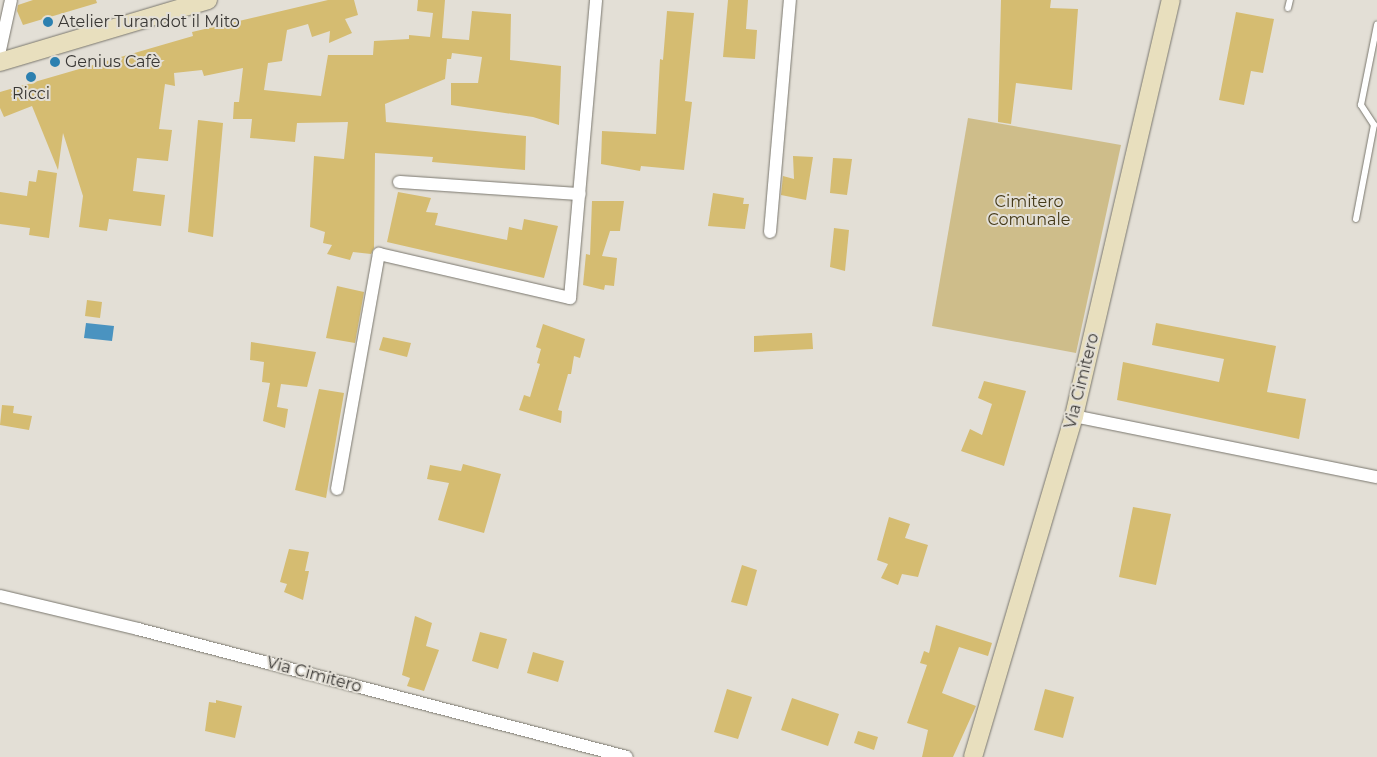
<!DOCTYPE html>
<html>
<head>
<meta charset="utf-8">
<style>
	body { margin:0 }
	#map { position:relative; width:1377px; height:757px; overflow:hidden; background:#e3dfd6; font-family:Montserrat,sans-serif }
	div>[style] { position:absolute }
	.green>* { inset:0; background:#cebd8a }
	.water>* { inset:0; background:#4a93c0 }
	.building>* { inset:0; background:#d5bc71 }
	.roads { filter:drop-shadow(0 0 1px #7a776e) drop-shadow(0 0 1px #7a776e) }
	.lane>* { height:6px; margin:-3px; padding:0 3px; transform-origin:3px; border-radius:3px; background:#fff }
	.street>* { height:12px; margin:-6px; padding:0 6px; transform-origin:6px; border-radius:6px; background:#fff }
	.secondary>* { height:18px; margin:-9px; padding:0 9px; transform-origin:9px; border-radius:9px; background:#e8dfbe }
	.dots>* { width:14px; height:14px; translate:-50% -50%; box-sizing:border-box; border:2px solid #e3dfd6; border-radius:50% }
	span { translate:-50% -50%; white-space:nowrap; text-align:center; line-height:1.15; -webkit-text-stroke:4px #e3dfd6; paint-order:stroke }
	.poi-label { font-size:16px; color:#3a3835 }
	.left { translate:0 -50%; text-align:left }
	.park-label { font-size:16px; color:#443918 }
	.street-label { font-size:16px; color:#3a3835 }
</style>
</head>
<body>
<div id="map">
	<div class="green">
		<i style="clip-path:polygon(968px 118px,1121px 145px,1076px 353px,932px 326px)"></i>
	</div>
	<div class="water">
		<i style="clip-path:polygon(86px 323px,114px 326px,112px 341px,84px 338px)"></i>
	</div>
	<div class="building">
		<i style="clip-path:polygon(33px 0,96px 0,97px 3px,23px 25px,17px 11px,18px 5px)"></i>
		<i style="clip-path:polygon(328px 0,354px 0,358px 15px,345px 19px,352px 33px,329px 43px,330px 31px,312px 37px,308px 24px,287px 30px,282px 61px,268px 63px,264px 90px,321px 96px,328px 55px,373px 55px,374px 41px,409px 39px,409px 35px,430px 37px,433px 13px,417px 11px,418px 0,445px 0,442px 38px,469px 40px,472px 11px,511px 14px,510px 60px,561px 66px,559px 125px,533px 117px,451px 105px,451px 83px,478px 83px,482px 57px,452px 53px,451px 59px,447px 59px,445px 79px,385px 104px,386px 122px,526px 136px,525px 170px,432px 162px,433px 157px,375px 153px,374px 248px,371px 254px,353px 252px,350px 260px,327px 254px,332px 245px,323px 243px,325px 232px,310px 227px,314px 156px,344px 159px,348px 122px,297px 123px,295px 142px,250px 138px,252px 119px,233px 119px,234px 102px,239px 102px,243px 68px,204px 76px,202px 70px,174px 73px,175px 86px,165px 84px,159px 129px,172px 130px,168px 161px,137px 158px,133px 191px,165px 195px,161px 226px,109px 219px,107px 231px,79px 227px,83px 196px,63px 133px,58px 170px,32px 106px,4px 117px,0 108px,0 92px,193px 36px,192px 32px)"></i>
		<i style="clip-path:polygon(728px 0,748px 0,746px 29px,757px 30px,755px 59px,723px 57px)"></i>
		<i style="clip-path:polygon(1001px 0,1051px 0,1050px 8px,1078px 9px,1072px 90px,1016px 83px,1011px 124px,998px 122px)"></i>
		<i style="clip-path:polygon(667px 11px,694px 13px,685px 101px,692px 102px,684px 170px,641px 166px,640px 171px,601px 164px,602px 131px,656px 134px,660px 59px,663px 60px)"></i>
		<i style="clip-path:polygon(1236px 12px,1274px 19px,1263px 73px,1251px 71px,1244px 105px,1219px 100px)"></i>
		<i style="clip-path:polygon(198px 120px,223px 123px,213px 237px,188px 232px)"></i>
		<i style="clip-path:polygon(793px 156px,813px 157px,806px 200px,781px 195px,783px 176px,794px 179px)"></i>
		<i style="clip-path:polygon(833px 158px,852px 159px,847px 195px,830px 193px)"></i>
		<i style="clip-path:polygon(38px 170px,57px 173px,49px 238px,29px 235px,30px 228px,0 224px,0 192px,27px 196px,29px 181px,36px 182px)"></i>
		<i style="clip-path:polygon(398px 192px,431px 198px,426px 212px,438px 213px,435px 225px,507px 240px,509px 227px,522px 230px,524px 219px,558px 226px,544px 278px,387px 242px)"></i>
		<i style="clip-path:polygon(713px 193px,744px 198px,743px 204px,749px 204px,745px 229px,708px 226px)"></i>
		<i style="clip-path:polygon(592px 201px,624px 201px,620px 231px,610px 231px,602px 256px,617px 258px,614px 286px,605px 285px,604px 290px,583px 285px,586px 254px,590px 255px)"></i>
		<i style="clip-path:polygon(834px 228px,849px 230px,845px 271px,830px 267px)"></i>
		<i style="clip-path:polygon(337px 286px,364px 292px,355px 343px,326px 338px)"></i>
		<i style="clip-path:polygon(87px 300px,102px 302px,100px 318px,85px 316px)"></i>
		<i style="clip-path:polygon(1156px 323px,1276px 346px,1267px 392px,1306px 399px,1299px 439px,1117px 400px,1123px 362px,1219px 382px,1224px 359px,1152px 345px)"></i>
		<i style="clip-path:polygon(543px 324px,585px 339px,580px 358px,574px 356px,571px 374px,568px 374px,558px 410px,562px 411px,561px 423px,519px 410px,524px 395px,530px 397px,540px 364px,537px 363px,541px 349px,536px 347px)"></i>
		<i style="clip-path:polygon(812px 333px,813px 349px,754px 352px,754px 336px)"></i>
		<i style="clip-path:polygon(383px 337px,411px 343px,407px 357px,379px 350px)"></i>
		<i style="clip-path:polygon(251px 342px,316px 352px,307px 387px,281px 384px,277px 407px,288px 409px,285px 428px,263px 421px,270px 383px,262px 382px,264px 362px,250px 360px)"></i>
		<i style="clip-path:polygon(984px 381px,1026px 391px,1004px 466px,961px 451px,970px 429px,982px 435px,992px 404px,978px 398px)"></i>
		<i style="clip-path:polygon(319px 389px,344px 393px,326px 498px,295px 490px)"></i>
		<i style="clip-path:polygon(2px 405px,14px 406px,13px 413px,32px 416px,29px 430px,0 425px)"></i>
		<i style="clip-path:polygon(463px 464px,501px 474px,484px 533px,438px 520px,449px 483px,427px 479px,430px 465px,461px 471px)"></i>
		<i style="clip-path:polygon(1133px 507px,1171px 514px,1156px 585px,1119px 577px)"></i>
		<i style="clip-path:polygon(889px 517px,910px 524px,905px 538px,928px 545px,918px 577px,902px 574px,898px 585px,881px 578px,888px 564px,877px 560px)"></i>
		<i style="clip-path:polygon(289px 549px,309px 552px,305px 571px,309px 571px,303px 600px,284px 592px,287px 584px,280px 582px)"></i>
		<i style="clip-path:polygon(742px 565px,757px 570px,747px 606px,731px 602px)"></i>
		<i style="clip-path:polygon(415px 616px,432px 623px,426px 646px,439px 650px,424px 691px,407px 686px,410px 678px,402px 675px)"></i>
		<i style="clip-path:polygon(936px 625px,992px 643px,988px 656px,959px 647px,942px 693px,976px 706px,953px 757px,922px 757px,928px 730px,907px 723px,927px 665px,920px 663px,924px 651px,929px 653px)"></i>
		<i style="clip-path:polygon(480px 632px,507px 639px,498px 669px,472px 661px)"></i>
		<i style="clip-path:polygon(533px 652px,564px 661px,558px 682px,527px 673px)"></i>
		<i style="clip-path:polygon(727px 689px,752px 697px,738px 739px,714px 732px)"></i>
		<i style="clip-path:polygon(1045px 689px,1074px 697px,1063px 738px,1034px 730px)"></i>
		<i style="clip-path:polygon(792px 698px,839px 714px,828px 746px,781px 730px)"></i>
		<i style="clip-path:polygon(216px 700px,242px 706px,235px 738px,205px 731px,209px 702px,216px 703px)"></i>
		<i style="clip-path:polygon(858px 731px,878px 737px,874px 750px,854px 743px)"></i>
	</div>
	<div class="roads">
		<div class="lane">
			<i style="left:1288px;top:8px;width:8px;rotate:-76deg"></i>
			<i style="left:1356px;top:219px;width:96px;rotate:-79.2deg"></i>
			<i style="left:1374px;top:125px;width:24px;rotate:-123deg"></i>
			<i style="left:1361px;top:105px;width:82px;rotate:-78.7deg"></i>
		</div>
		<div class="street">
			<i style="left:0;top:50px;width:51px;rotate:-77.6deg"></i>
			<i style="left:399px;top:182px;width:181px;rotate:3.8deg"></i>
			<i style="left:770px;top:232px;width:233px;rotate:-85.1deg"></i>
			<i style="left:1074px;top:416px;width:309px;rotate:11.4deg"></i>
			<i style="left:337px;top:489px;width:239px;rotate:-79.9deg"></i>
			<i style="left:379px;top:254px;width:196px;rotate:13deg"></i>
			<i style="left:570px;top:298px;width:299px;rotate:-85deg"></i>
			<i style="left:0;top:596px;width:142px;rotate:13.4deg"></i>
			<i style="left:138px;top:629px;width:505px;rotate:14.67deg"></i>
		</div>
		<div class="secondary">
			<i style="left:0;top:62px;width:217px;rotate:-16.6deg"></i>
			<i style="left:973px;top:757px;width:356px;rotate:-73.5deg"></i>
			<i style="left:1074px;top:416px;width:427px;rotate:-76.9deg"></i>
		</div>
	</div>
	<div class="dots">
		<i style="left:48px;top:22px;background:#2c80b0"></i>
		<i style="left:55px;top:62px;background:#2c80b0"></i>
		<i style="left:31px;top:77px;background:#2c80b0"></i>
	</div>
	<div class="poi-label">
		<span class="left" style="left:58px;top:22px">Atelier Turandot il Mito</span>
		<span class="left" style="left:65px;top:62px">Genius Cafè</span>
		<span style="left:31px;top:94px">Ricci</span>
	</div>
	<div class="park-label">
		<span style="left:1029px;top:211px">Cimitero<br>Comunale</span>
	</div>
	<div class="street-label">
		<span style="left:1082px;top:381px;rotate:-76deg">Via Cimitero</span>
		<span style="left:314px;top:675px;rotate:15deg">Via Cimitero</span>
	</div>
</div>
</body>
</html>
